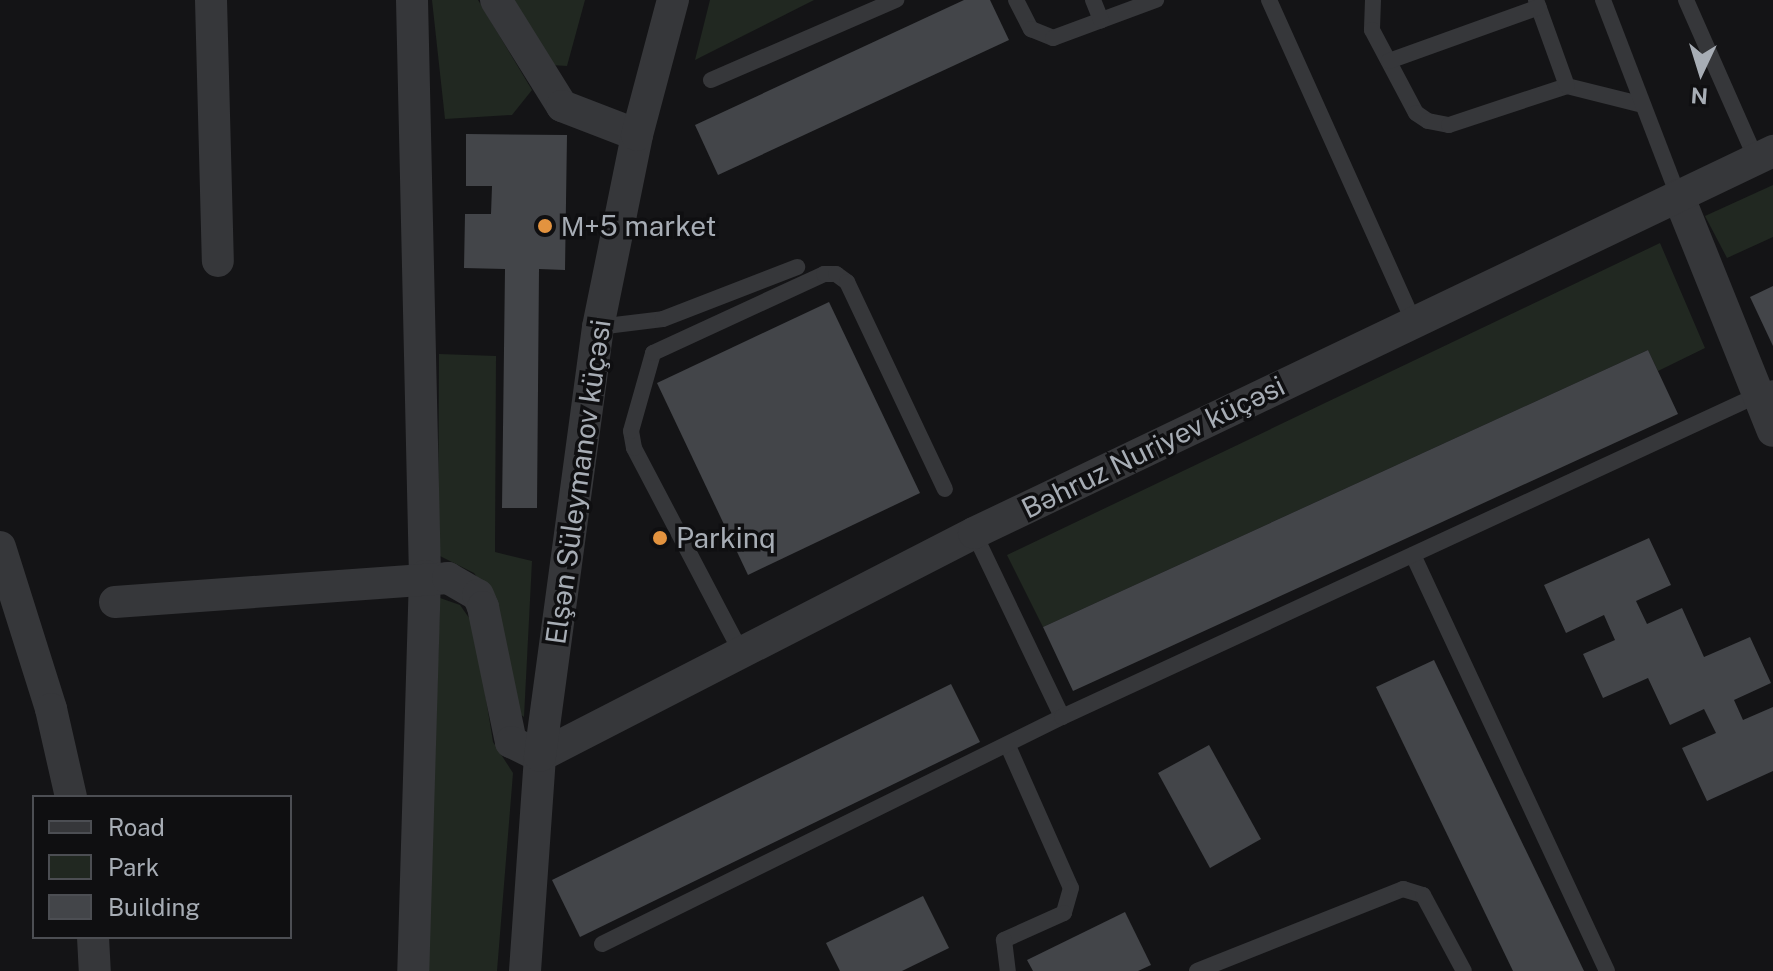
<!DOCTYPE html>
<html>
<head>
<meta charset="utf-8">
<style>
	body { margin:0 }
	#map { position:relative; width:1773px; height:971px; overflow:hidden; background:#141416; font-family:"Public Sans",sans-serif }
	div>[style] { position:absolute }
	.green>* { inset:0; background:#212821 }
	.building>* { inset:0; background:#434549 }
	.service>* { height:16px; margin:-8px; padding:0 8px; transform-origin:8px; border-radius:8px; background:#36373a }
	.minor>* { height:32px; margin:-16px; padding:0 16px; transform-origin:16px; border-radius:16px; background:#36373a }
	.dots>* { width:22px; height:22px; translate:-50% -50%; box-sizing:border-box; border:4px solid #0f0f11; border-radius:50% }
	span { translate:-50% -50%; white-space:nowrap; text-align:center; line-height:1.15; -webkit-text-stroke:7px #0f0f11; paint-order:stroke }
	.poi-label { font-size:28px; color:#a7adb5 }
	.left { translate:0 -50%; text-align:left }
	.street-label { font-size:28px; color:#a7adb5 }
	.legend { position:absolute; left:32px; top:795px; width:260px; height:144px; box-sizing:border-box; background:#0f0f11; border:2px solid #4c4e53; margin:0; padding:10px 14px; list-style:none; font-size:24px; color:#a7adb5 }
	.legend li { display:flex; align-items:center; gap:16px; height:40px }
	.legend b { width:40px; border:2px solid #4c4e53 }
	.north { position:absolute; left:1661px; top:32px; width:80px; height:80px; -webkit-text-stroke:6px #0f0f11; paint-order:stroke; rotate:184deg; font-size:22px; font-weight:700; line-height:32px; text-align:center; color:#a7adb5 }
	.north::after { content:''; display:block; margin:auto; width:28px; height:36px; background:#a7adb5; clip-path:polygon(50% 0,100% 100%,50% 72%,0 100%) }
</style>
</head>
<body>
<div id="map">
	<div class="green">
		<i style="clip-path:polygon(432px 0,478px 0,532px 90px,512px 115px,445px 119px)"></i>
		<i style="clip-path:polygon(513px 0,585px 0,567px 66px,551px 65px)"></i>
		<i style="clip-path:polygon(710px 0,814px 0,695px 60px)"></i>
		<i style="clip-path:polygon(1773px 185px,1773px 237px,1727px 258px,1705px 216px)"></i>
		<i style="clip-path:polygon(1660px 243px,1705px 348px,1658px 371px,1648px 350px,1043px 627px,1007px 555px)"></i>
		<i style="clip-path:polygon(439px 354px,496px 356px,495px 552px,532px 561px,524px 717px,510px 706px,493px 599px,474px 573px,438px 555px)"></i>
		<i style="clip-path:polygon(440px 598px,460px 605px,474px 625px,493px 742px,513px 773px,497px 971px,428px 971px)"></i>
	</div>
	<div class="building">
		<i style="clip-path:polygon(964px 0,990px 0,1009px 40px,718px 175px,695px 125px)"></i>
		<i style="clip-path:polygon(466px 134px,567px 135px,565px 270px,539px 269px,537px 508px,502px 508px,505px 269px,464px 268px,465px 214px,491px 214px,492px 186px,466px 186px)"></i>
		<i style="clip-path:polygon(1773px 286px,1773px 346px,1750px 297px)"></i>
		<i style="clip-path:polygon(829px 302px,920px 493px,748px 575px,657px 383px)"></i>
		<i style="clip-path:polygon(1648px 350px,1678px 414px,1073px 691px,1043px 627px)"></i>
		<i style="clip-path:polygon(1649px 538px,1671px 585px,1636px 601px,1647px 624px,1682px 608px,1704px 657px,1750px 637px,1771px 683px,1734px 700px,1743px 720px,1773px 707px,1773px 771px,1707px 801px,1682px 748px,1716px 733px,1704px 709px,1670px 725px,1648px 678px,1603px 698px,1583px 654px,1615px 640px,1604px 615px,1566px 633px,1544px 585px)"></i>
		<i style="clip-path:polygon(1434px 660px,1584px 971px,1513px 971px,1376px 687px)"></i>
		<i style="clip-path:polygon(951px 684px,980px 742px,580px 937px,552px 880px)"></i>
		<i style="clip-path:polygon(1209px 745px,1261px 839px,1210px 868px,1158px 773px)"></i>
		<i style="clip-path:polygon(923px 896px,949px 948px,902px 971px,840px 971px,826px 943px)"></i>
		<i style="clip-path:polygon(1125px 912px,1151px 965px,1138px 971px,1033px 971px,1027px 960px)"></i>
	</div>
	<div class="service">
		<i style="left:1016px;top:0;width:33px;rotate:63deg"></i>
		<i style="left:1031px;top:29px;width:24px;rotate:22deg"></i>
		<i style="left:1053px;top:38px;width:110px;rotate:-20.3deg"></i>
		<i style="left:1093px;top:0;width:22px;rotate:68deg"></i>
		<i style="left:1269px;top:0;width:353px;rotate:65.8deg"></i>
		<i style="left:1373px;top:0;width:30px;rotate:92deg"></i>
		<i style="left:1372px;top:30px;width:94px;rotate:62.1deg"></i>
		<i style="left:1416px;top:113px;width:14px;rotate:34deg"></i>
		<i style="left:1428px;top:121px;width:21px;rotate:11deg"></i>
		<i style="left:1449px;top:125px;width:124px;rotate:-18.3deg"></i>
		<i style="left:1567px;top:86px;width:78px;rotate:14deg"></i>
		<i style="left:1536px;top:0;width:91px;rotate:70.2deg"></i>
		<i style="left:1603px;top:0;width:209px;rotate:69deg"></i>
		<i style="left:1686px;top:0;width:174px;rotate:66.2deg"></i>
		<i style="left:1389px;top:61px;width:159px;rotate:-19.8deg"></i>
		<i style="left:711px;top:80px;width:202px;rotate:-23.4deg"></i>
		<i style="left:598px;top:327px;width:65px;rotate:-7deg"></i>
		<i style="left:663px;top:319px;width:144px;rotate:-21.2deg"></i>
		<i style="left:974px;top:533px;width:204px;rotate:64.4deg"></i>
		<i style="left:1413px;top:555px;width:459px;rotate:65deg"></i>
		<i style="left:740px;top:650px;width:228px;rotate:-117.7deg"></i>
		<i style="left:634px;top:448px;width:17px;rotate:-100deg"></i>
		<i style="left:631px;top:431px;width:81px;rotate:-74.2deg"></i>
		<i style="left:653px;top:353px;width:188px;rotate:-24.8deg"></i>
		<i style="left:824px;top:274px;width:12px"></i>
		<i style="left:836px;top:274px;width:14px;rotate:36deg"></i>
		<i style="left:847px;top:282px;width:229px;rotate:64.7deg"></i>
		<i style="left:1008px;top:746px;width:155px;rotate:66.1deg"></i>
		<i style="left:1071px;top:888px;width:26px;rotate:106deg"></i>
		<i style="left:1064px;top:913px;width:66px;rotate:155.8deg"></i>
		<i style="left:1004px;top:940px;width:31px;rotate:83deg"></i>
		<i style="left:602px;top:944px;width:513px;rotate:-26.27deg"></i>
		<i style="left:1062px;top:717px;width:783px;rotate:-24.83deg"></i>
		<i style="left:1197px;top:971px;width:222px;rotate:-21.7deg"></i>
		<i style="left:1403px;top:889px;width:21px;rotate:17deg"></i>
		<i style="left:1423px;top:895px;width:86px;rotate:61.7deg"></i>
	</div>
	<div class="minor">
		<i style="left:211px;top:0;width:261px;rotate:88.5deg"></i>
		<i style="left:412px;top:0;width:576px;rotate:88.71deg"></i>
		<i style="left:425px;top:576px;width:395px;rotate:91.7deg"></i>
		<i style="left:496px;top:0;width:125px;rotate:58.1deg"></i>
		<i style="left:562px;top:106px;width:80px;rotate:21.1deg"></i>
		<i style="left:1678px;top:195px;width:254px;rotate:68.1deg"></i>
		<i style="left:0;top:547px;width:170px;rotate:72.5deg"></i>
		<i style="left:51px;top:709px;width:90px;rotate:77.2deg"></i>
		<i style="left:115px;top:602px;width:334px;rotate:-4.1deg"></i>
		<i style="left:448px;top:578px;width:34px;rotate:30deg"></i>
		<i style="left:478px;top:595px;width:13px;rotate:67deg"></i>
		<i style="left:483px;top:607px;width:138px;rotate:78.3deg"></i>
		<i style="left:511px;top:742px;width:32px;rotate:26deg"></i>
		<i style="left:540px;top:756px;width:488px;rotate:-27.2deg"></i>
		<i style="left:974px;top:533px;width:886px;rotate:-25.55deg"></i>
		<i style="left:93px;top:937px;width:34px;rotate:87deg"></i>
		<i style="left:525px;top:971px;width:216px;rotate:-86deg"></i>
		<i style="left:540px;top:756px;width:433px;rotate:-82.3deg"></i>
		<i style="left:598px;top:327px;width:196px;rotate:-78.5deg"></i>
		<i style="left:637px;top:135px;width:140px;rotate:-75.1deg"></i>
	</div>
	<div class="dots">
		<i style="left:545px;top:226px;background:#e3933f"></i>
		<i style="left:660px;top:538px;background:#e3933f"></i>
	</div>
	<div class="poi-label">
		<span class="left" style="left:561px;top:226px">М+5 market</span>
		<span class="left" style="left:676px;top:538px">Parkinq</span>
	</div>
	<div class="street-label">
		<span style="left:1153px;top:447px;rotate:-26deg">Bəhruz Nuriyev küçəsi</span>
		<span style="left:578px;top:482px;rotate:-82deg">Elşən Süleymanov küçəsi</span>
	</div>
	<ul class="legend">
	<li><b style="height:10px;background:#36373a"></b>Road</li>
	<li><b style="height:22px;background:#212821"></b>Park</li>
	<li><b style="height:22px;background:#434549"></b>Building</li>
	</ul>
	<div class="north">N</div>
</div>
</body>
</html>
